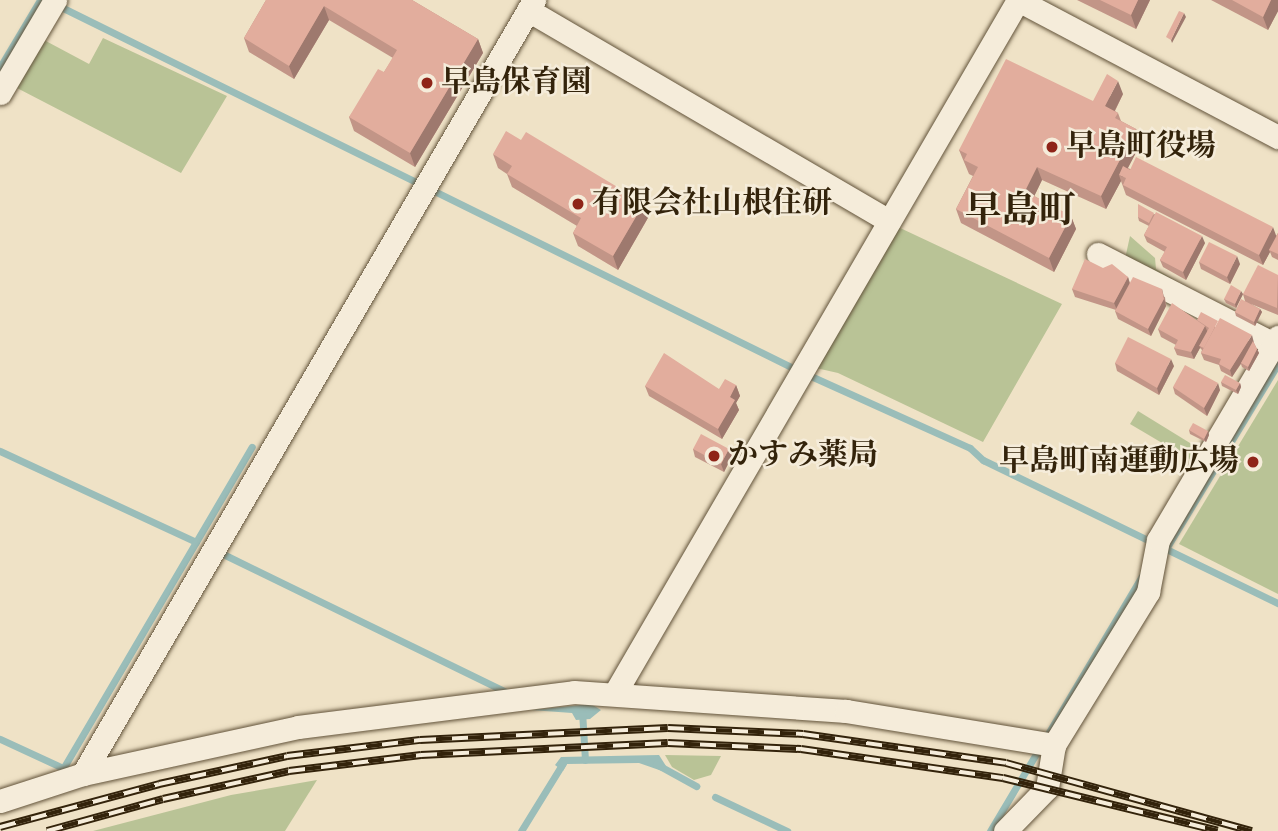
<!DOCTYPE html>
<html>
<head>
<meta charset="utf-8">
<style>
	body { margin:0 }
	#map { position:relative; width:1278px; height:831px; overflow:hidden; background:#efe2c6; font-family:"IM FELL DW Pica","Noto Serif JP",serif }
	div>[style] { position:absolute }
	.green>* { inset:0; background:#b9c396 }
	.water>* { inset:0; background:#9abdb9 }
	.stream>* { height:7px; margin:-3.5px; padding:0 3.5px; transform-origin:3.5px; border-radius:3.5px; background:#9abdb9 }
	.roads { filter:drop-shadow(0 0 2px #62533a) drop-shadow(0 0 2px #62533a) }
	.minor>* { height:23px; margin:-11.5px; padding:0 11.5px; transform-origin:11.5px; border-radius:11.5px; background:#f5ecda }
	.rail>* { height:8px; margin-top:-4px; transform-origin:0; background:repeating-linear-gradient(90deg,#f5ecda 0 16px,#33230b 0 32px); box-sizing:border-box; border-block:2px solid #33230b }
	.wall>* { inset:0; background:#c29587 }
	.shaded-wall>* { inset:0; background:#9e796e }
	.building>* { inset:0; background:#e2ad9d }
	.dots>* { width:19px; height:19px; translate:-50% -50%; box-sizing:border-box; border:4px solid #f5ecda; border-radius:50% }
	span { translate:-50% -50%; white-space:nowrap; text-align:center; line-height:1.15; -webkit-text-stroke:5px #f5ecda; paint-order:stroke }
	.poi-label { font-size:30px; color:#33230b; font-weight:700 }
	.left { translate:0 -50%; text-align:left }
	.right { translate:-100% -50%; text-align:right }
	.district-label { font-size:37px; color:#33230b; font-weight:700 }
</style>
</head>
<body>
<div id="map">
	<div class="green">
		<i style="clip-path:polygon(103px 38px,227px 96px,181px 173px,17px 88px,44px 40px,89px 64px)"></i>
		<i style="clip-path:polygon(898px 227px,1062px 304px,983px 442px,838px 373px,816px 368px)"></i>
		<i style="clip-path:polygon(1130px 236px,1155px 258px,1156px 269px,1184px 286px,1125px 259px)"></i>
		<i style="clip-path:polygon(1278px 380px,1278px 594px,1179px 544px)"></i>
		<i style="clip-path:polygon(1138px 411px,1203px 451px,1196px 463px,1130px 424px)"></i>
		<i style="clip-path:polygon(665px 755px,721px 756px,711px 775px,694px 780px,672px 767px)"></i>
		<i style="clip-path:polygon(317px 780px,285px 831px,93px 831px,231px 795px)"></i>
	</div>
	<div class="water">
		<i style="clip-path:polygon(591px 704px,601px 710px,590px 719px,576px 720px,572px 713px,531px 710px)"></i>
		<i style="clip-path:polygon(659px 755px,666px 766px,662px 771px,639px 763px,567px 764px,563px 771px,555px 765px,561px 757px)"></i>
	</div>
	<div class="stream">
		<i style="left:57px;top:5px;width:821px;rotate:26.25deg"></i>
		<i style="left:793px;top:368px;width:194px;rotate:24.3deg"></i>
		<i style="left:970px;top:448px;width:18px;rotate:43deg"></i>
		<i style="left:983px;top:460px;width:328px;rotate:25.9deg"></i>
		<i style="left:0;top:67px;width:78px;rotate:-59.2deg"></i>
		<i style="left:0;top:451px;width:216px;rotate:24.9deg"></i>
		<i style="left:1164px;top:552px;width:220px;rotate:-58.8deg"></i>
		<i style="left:223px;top:554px;width:317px;rotate:26deg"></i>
		<i style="left:582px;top:711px;width:49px;rotate:86.5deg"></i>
		<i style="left:0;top:739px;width:69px;rotate:24.7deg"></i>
		<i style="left:656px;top:764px;width:46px;rotate:28.8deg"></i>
		<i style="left:61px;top:772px;width:377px;rotate:-59.6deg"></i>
		<i style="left:715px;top:797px;width:80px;rotate:25.3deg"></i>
		<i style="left:521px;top:831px;width:80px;rotate:-58.3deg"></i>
		<i style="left:990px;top:831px;width:297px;rotate:-59.2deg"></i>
	</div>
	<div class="roads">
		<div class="minor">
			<i style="left:1018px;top:0;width:294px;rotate:27.8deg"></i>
			<i style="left:528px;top:10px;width:418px;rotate:30.3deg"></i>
			<i style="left:0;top:93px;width:108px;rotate:-59.4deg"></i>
			<i style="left:1098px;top:254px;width:198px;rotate:27.1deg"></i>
			<i style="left:615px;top:693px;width:802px;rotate:-59.82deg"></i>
			<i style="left:83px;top:774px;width:896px;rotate:-59.77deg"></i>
			<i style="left:0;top:801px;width:87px;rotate:-18deg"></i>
			<i style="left:83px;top:774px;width:220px;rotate:-12.3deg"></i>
			<i style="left:298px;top:727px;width:278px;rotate:-7.2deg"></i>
			<i style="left:574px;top:692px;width:273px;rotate:4deg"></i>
			<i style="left:846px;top:711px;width:211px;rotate:9.3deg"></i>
			<i style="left:1005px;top:831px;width:60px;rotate:-45.7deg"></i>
			<i style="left:1047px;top:788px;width:44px;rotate:-80.8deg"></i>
			<i style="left:1054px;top:745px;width:180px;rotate:-58.4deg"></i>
			<i style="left:1148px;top:592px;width:53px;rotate:-79.1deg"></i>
			<i style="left:1158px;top:540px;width:236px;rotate:-59.4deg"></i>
		</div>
	</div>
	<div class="rail">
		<i style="left:0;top:827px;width:165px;rotate:-15.1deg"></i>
		<i style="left:159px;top:784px;width:131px;rotate:-12.3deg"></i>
		<i style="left:287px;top:756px;width:134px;rotate:-6.9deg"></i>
		<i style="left:420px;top:740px;width:248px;rotate:-2.8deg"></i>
		<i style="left:668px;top:728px;width:135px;rotate:2.5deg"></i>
		<i style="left:803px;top:734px;width:205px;rotate:8.1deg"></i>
		<i style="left:1006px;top:763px;width:255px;rotate:15.5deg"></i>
		<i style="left:47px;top:831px;width:120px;rotate:-15.4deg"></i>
		<i style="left:163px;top:799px;width:129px;rotate:-12.5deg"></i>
		<i style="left:289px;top:771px;width:133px;rotate:-6.9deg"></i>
		<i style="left:421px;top:755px;width:247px;rotate:-2.8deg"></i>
		<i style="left:668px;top:743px;width:133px;rotate:2.6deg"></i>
		<i style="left:801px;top:749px;width:204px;rotate:8.2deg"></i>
		<i style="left:1003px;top:778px;width:221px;rotate:13.8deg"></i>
	</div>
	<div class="wall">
		<i style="clip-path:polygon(266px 0,412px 0,478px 39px,483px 53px,415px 167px,354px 131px,349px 117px,384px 72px,393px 58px,329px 20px,294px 79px,249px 52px,244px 38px)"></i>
		<i style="clip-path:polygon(1077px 0,1150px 0,1136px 29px)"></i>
		<i style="clip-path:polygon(1211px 0,1278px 0,1278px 11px,1268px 30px)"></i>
		<i style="clip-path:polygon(1123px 94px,1115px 111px,1118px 113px,1121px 121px,1136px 129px,1141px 143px,1128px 168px,1276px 236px,1278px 233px,1278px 260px,1272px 257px,1270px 252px,1263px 265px,1126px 195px,1121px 181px,1106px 209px,1042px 180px,1034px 196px,1071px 216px,1076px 229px,1054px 272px,961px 223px,956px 209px,973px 176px,969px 174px,959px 150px,1093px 101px)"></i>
		<i style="clip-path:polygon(493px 154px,649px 216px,618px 270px,578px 246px,573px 233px,577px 226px,512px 187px,507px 174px,498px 168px)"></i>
		<i style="clip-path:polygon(1155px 214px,1205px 243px,1186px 280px,1163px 267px,1160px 260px,1165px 252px,1147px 242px,1144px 235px,1149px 226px,1139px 221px,1138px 217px)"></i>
		<i style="clip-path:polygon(1199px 262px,1240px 264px,1230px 284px,1201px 269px)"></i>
		<i style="clip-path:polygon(1103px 268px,1128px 277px,1130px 283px,1165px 297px,1166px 306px,1151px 336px,1118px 319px,1115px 311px,1116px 310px,1075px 297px,1072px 289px)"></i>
		<i style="clip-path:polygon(1278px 275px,1278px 315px,1251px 304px,1260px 309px,1262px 312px,1255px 326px,1236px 316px,1235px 312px,1245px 301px,1243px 294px)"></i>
		<i style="clip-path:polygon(1243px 294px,1236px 308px,1226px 303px,1224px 299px)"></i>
		<i style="clip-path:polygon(1197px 320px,1254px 343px,1259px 353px,1249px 371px,1242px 367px,1241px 364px,1232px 377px,1221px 371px,1219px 365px,1204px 360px,1201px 353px,1202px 350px,1200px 348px,1194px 359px,1177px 355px,1174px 348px,1176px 345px,1161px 337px,1158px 329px)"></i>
		<i style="clip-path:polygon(1115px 363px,1174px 366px,1159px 395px,1117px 371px)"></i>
		<i style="clip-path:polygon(1221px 382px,1240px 383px,1241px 387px,1238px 394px,1222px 386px)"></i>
		<i style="clip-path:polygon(736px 385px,740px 396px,736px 403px,739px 410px,722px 439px,649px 396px,645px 386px,719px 389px)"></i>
		<i style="clip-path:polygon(1173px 387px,1220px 390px,1207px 416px,1175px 394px)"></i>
		<i style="clip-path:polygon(1189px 430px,1208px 431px,1209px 435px,1206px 442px,1190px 434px)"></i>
		<i style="clip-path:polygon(693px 449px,729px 449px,732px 456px,724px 472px,695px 457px)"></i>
	</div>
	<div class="shaded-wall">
		<i style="clip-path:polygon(1138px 0,1150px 0,1136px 29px,1131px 15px)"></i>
		<i style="clip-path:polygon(1271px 0,1278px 0,1278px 11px,1268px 30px,1263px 17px)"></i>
		<i style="clip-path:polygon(324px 6px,329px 20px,294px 79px,289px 66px)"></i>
		<i style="clip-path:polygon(1184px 13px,1186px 17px,1172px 43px,1171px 40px)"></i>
		<i style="clip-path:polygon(478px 39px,483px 53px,415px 167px,410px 153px)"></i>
		<i style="clip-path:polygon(1118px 81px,1123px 94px,1110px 120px,1105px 106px)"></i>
		<i style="clip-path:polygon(1136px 129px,1141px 143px,1123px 177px,1119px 175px,1121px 181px,1106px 209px,1101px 196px)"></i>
		<i style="clip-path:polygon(1037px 167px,1042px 180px,1030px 205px,1025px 191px)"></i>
		<i style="clip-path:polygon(644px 203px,649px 216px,618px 270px,613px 256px)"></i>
		<i style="clip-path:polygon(1071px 216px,1076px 229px,1054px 272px,1049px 258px)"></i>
		<i style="clip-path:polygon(1273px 227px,1277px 238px,1269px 250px,1270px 252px,1263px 265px,1259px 255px)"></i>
		<i style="clip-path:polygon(1202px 236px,1205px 243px,1186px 280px,1183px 272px)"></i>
		<i style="clip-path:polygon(1237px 256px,1240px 264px,1230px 284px,1227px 277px)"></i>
		<i style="clip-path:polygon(1128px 277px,1130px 285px,1117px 310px,1114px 303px)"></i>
		<i style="clip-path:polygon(1162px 289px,1166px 306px,1151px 336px,1148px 329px)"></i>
		<i style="clip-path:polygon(1241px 291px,1243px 294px,1236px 308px,1235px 304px)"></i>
		<i style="clip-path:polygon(1260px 309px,1262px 312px,1255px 326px,1254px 322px)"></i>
		<i style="clip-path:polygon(1205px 326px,1208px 333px,1194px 359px,1191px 352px)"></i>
		<i style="clip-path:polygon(1252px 335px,1254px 343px,1232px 377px,1230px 370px)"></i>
		<i style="clip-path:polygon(1257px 349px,1259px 353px,1249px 371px,1248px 367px)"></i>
		<i style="clip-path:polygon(1171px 359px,1174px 366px,1159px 395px,1157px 388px)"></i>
		<i style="clip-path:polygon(1218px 383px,1220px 390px,1207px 416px,1204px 408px)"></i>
		<i style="clip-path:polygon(1240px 383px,1241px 387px,1238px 394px,1236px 390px)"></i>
		<i style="clip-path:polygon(736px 385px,740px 396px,736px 403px,739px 410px,722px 439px,718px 429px,730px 397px)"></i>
		<i style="clip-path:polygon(1208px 431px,1209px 435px,1206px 442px,1204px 439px)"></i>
		<i style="clip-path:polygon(729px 449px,732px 456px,724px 472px,721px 464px)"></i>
	</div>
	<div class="building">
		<i style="clip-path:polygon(266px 0,412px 0,478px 39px,410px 153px,349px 117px,378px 69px,384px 72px,397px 50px,324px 6px,289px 66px,244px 38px)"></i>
		<i style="clip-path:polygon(1100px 0,1138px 0,1131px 15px)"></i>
		<i style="clip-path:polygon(1232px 0,1271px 0,1263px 17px)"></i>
		<i style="clip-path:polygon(1179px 11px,1184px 13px,1171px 40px,1166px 37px)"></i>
		<i style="clip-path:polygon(1006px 59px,1093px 101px,1107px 74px,1118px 81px,1105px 106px,1118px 113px,1115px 118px,1136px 129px,1101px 196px,1037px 167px,1025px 191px,1071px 216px,1049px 258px,956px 209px,978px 167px,964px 160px,967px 154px,959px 150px)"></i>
		<i style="clip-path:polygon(506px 131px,521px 140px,526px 132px,644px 203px,613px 256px,573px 233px,581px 218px,507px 174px,512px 166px,493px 154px)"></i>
		<i style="clip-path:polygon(1136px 157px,1273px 227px,1259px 255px,1123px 185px,1126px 178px,1119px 175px,1123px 166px,1130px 170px)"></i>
		<i style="clip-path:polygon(1138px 204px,1154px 213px,1149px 223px,1138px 217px)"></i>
		<i style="clip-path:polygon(1156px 212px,1202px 236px,1183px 272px,1160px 260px,1167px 247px,1144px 235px)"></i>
		<i style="clip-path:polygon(1278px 233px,1278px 254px,1269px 250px)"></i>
		<i style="clip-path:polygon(1209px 242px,1237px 256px,1227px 277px,1199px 262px)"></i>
		<i style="clip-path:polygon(1085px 259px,1103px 268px,1112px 264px,1128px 277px,1114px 303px,1072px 289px)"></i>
		<i style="clip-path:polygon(1258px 265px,1278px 275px,1277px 308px,1243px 294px)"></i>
		<i style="clip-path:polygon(1133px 277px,1162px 289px,1164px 299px,1148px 329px,1115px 311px)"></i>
		<i style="clip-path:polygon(1231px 285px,1241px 291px,1235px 304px,1224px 299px)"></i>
		<i style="clip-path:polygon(1241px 299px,1260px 309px,1254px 322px,1235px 312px)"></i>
		<i style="clip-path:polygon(1172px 303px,1205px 326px,1191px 352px,1174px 348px,1178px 340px,1158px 329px)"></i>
		<i style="clip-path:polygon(1201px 312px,1218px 321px,1204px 348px,1199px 346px,1209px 328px,1197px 320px)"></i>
		<i style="clip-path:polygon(1220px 318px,1252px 335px,1230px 370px,1219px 364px,1221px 359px,1201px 353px)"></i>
		<i style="clip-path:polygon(1128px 337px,1171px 359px,1157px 388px,1115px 363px)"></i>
		<i style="clip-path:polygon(1253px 341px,1257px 349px,1248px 367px,1241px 363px)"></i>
		<i style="clip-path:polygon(664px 353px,719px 389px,725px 379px,736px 385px,730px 397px,735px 400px,718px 429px,645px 386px)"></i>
		<i style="clip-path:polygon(1185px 365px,1218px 383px,1204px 408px,1173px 387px)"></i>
		<i style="clip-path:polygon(1225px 375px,1240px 383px,1236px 390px,1221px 382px)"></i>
		<i style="clip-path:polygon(1193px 423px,1208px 431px,1204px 439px,1189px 430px)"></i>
		<i style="clip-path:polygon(701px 434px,729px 449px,721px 464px,693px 449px)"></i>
	</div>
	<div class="dots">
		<i style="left:427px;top:83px;background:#8f2418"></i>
		<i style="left:1052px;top:147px;background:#8f2418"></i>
		<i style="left:578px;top:204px;background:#8f2418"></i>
		<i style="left:714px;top:456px;background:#8f2418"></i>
		<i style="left:1253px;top:462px;background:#8f2418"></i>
	</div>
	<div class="poi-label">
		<span class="left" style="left:441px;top:83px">早島保育園</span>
		<span class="left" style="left:1066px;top:147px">早島町役場</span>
		<span class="left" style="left:592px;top:204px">有限会社山根住研</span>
		<span class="left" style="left:728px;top:456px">かすみ薬局</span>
		<span class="right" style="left:1239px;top:462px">早島町南運動広場</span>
	</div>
	<div class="district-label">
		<span style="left:1020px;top:212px">早島町</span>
	</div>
</div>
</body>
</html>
